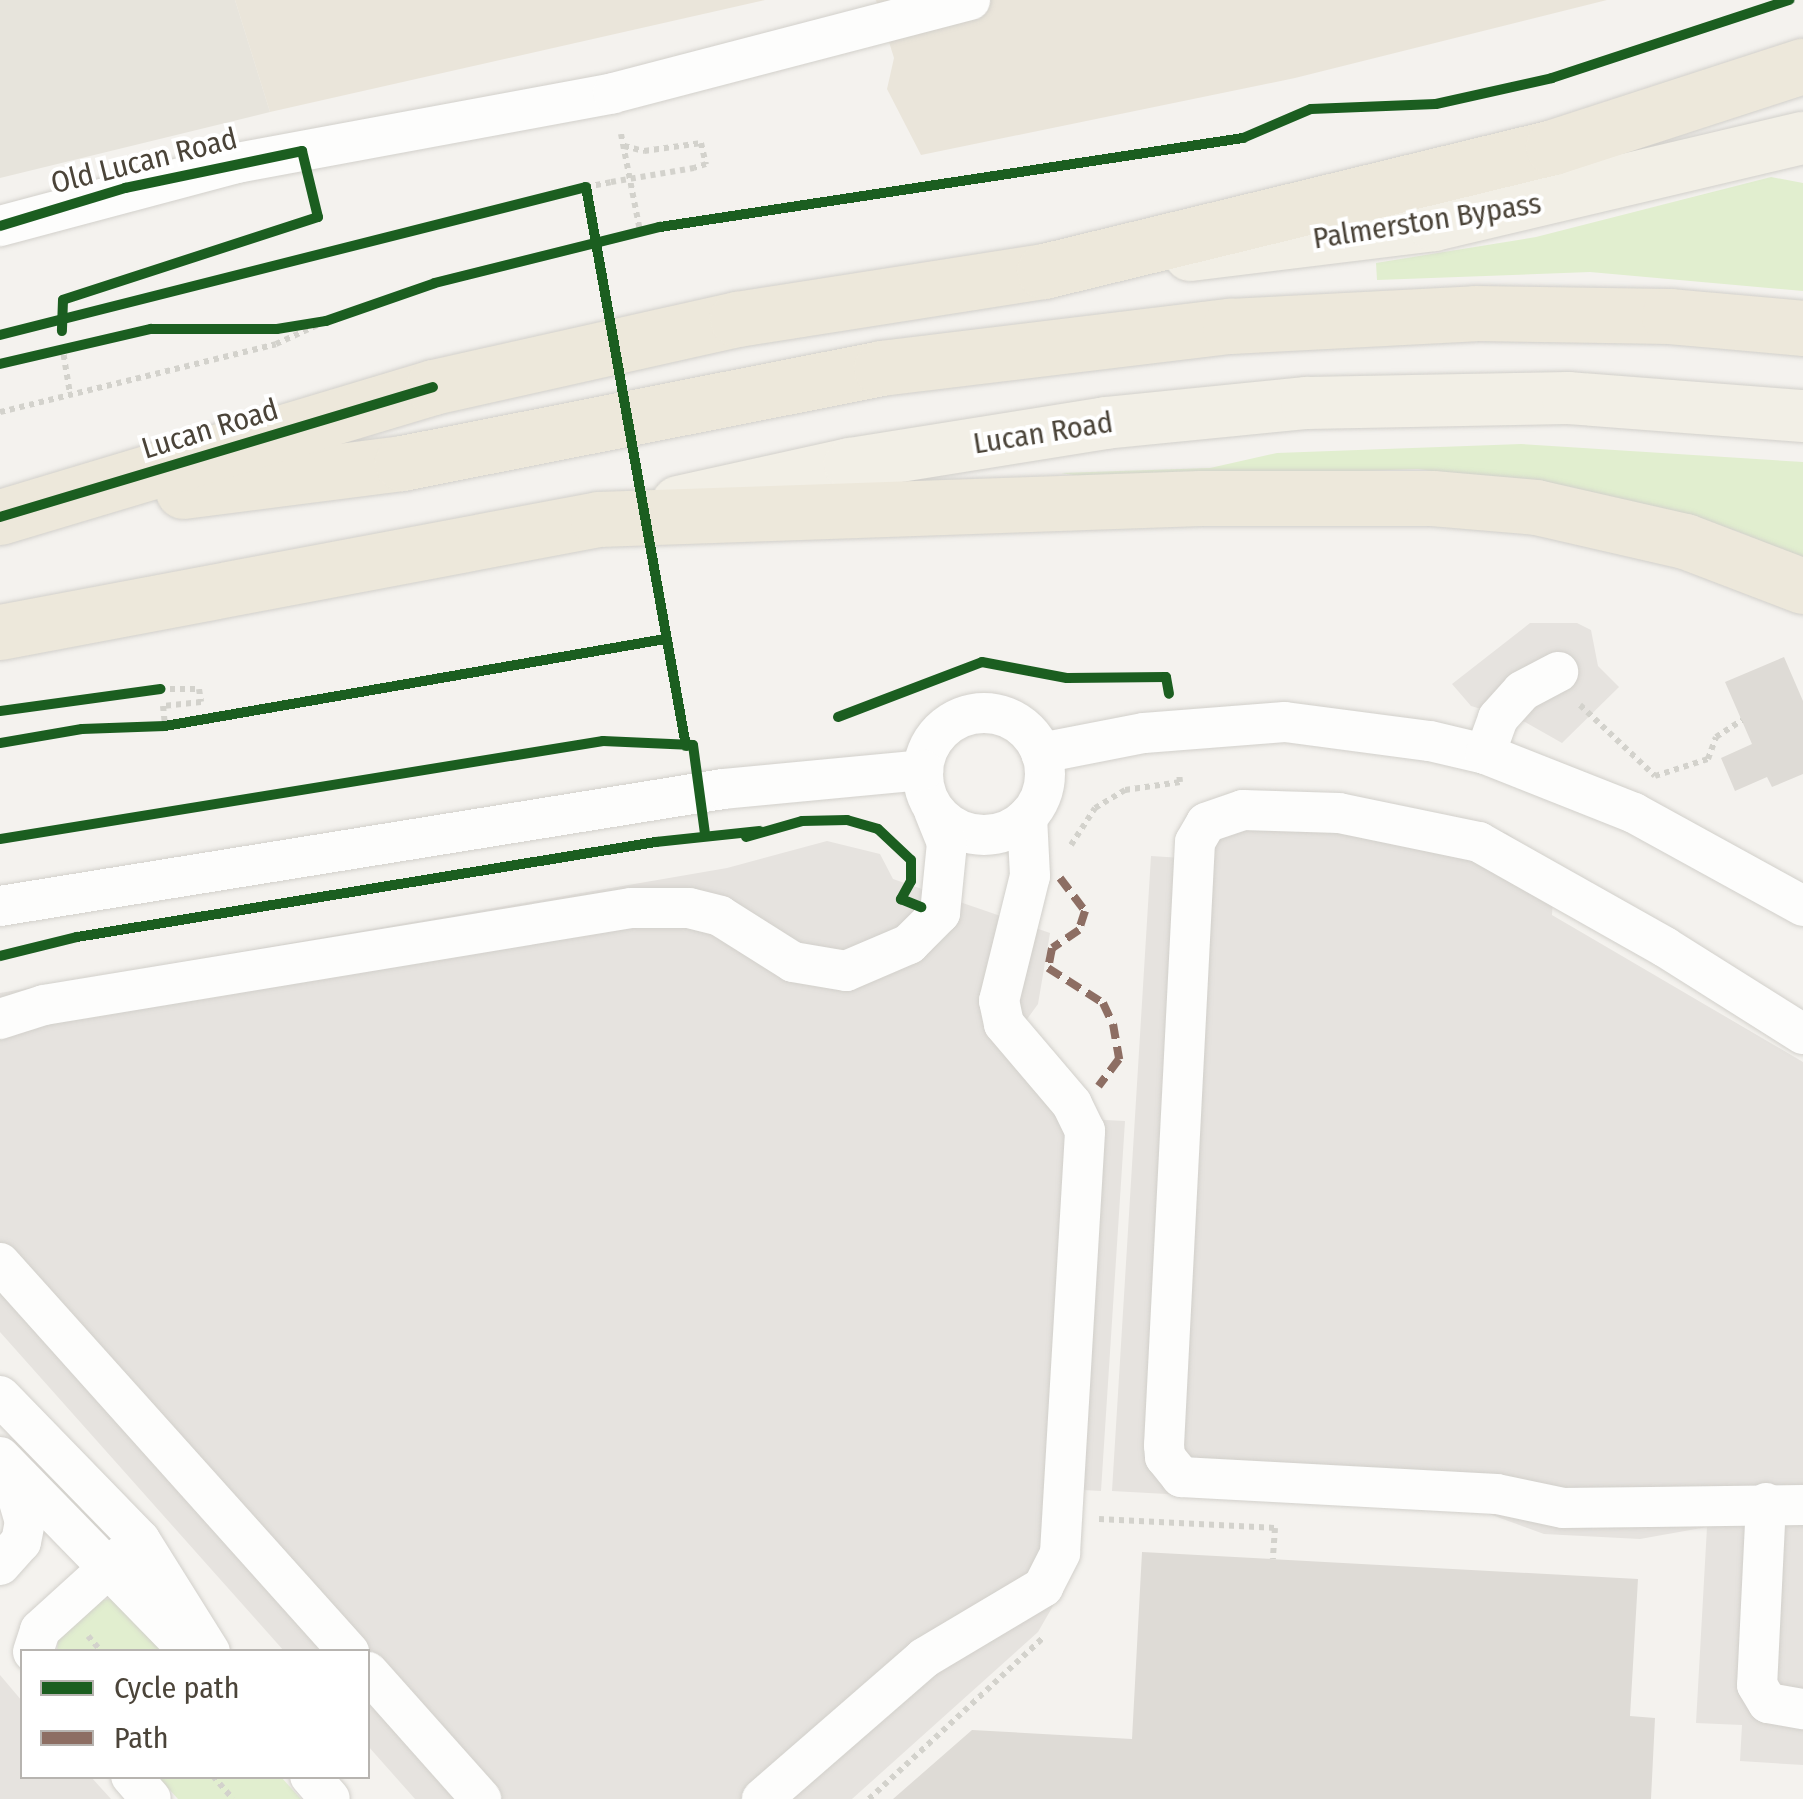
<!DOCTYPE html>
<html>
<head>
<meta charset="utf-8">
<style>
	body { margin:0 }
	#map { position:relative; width:1803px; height:1799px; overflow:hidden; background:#f4f2ee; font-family:"Fira Sans Condensed",sans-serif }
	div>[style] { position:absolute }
	.residential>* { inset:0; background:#e7e4dc }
	.education>* { inset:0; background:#eae5da }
	.green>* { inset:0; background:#e1eecf }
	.parking>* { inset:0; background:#e6e3df }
	.building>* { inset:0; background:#dedbd6 }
	.path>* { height:6px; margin-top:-3px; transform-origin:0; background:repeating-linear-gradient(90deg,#d3d2cc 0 5px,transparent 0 10px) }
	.roads { filter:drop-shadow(0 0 2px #d2d0cb) drop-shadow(0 0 2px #d2d0cb) }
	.minor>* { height:40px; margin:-20px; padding:0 20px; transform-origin:20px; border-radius:20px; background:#fdfdfc }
	.minor>.ring { margin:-20px; padding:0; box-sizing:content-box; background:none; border:40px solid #fdfdfc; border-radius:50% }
	.major>* { height:52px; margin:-26px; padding:0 26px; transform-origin:26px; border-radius:26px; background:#f2efe6 }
	.highway>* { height:55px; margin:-27.5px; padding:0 27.5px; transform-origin:27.5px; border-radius:27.5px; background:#ede8db }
	.path-bridge>* { height:6px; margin-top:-3px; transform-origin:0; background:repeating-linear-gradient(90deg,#d3d2cc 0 5px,transparent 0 10px) }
	.quiet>* { height:8px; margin-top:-4px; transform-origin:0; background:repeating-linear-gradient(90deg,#8d6e63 0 15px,transparent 0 23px) }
	.cycleway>* { height:10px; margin:-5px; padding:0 5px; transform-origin:5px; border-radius:5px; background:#1b5e20 }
	span { translate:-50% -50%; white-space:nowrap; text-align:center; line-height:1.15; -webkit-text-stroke:8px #fff; paint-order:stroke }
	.street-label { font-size:30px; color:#4b4439 }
	.legend { position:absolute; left:20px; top:1649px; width:350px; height:130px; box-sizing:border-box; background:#fff; border:2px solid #b7b4b0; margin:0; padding:12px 18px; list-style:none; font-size:30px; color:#4b4439 }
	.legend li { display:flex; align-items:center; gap:20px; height:50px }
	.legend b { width:50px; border:2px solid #b7b4b0 }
</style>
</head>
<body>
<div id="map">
	<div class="residential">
		<i style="clip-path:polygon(0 0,235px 0,270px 112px,0 178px)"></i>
	</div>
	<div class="education">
		<i style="clip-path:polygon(235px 0,765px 0,270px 112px)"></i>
		<i style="clip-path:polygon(876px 0,1607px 0,1295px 78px,921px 155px,887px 89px,894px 58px)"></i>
	</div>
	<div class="green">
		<i style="clip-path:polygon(1771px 177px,1803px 183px,1803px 291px,1590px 272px,1377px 280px,1376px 263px,1536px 237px)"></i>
		<i style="clip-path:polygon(1521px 444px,1803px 462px,1803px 560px,1737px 531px,1575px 492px,1418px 469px,1104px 480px,1061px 473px,1210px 468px,1277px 453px)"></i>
		<i style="clip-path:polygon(109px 1599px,117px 1599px,169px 1652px,57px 1652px,58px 1640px,98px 1601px)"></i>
		<i style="clip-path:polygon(158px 1777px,281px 1777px,301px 1799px,178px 1799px)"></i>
	</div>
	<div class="parking">
		<i style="clip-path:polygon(1530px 623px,1577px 623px,1591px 630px,1598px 666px,1619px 687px,1562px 743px,1525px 722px,1471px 706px,1452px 684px)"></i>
		<i style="clip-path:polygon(1267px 791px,1332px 793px,1507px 833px,1555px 870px,1552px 915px,1803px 1062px,1803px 1765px,1740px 1761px,1742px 1725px,1696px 1723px,1707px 1527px,1640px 1539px,1544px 1534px,1481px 1511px,1112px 1491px,1151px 856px,1182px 858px,1182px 825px,1191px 810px,1231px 794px)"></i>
		<i style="clip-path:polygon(827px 841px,880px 854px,893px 879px,1050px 933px,1038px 1004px,1004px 1051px,1064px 1118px,1125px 1121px,1101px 1491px,1083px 1490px,1073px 1571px,1038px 1632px,852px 1799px,415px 1799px,368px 1746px,368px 1652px,284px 1651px,0 1332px,0 993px,727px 868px)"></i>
		<i style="clip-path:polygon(0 1675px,22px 1701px,22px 1776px,91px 1777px,111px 1799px,0 1799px)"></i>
	</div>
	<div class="building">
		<i style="clip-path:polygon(1784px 657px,1803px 701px,1803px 774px,1772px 787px,1767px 777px,1735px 791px,1721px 758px,1752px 744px,1725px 682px)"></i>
		<i style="clip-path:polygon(1142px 1552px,1638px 1579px,1630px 1716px,1655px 1718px,1651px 1799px,893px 1799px,972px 1730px,1132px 1739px)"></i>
	</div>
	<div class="path">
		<i style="left:621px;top:134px;width:99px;rotate:78.9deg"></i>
		<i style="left:624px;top:146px;width:21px;rotate:14deg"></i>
		<i style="left:644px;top:151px;width:58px;rotate:-8deg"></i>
		<i style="left:701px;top:143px;width:22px;rotate:77deg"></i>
		<i style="left:706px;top:164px;width:13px;rotate:162deg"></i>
		<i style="left:586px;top:187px;width:25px;rotate:-11deg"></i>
		<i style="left:62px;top:345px;width:50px;rotate:80.7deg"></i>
		<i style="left:0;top:412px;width:284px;rotate:-13.8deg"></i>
		<i style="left:276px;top:344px;width:55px;rotate:-24.7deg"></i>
		<i style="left:1123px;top:679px;width:43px;rotate:-2.7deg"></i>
		<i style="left:1166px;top:677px;width:15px;rotate:82deg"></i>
		<i style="left:160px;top:689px;width:39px"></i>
		<i style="left:199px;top:689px;width:13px;rotate:81deg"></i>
		<i style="left:201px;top:702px;width:38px;rotate:174deg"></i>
		<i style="left:163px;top:706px;width:20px;rotate:84deg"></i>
		<i style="left:1580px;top:705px;width:103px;rotate:43.4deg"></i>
		<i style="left:1655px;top:776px;width:56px;rotate:-17.8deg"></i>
		<i style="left:1708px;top:759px;width:23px;rotate:-70deg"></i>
		<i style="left:1716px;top:737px;width:31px;rotate:-33deg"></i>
		<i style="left:1071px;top:845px;width:44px;rotate:-57deg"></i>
		<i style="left:1095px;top:808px;width:35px;rotate:-31deg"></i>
		<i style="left:1125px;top:790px;width:56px;rotate:-8.3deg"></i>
		<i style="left:1180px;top:782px;width:9px;rotate:-96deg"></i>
		<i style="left:1099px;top:1519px;width:176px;rotate:2.9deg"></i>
		<i style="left:1275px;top:1528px;width:31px;rotate:94deg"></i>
		<i style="left:88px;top:1636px;width:21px;rotate:49deg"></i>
		<i style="left:213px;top:1776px;width:30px;rotate:49deg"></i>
		<i style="left:869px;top:1799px;width:238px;rotate:-42.8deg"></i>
	</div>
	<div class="roads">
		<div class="minor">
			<i style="left:0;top:226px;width:245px;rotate:-14.9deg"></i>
			<i style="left:237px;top:163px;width:382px;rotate:-10.5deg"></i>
			<i style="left:613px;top:93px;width:369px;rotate:-14.6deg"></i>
			<i class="ring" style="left:923px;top:713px;width:82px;height:82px"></i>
			<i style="left:1041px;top:753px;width:105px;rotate:-11deg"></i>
			<i style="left:1144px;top:733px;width:141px;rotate:-4.5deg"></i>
			<i style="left:1285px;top:722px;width:146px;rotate:7.5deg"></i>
			<i style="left:1430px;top:741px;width:57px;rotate:13.3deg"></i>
			<i style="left:1485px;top:754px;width:160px;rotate:21.6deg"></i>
			<i style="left:1634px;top:813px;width:193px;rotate:28.8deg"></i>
			<i style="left:1485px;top:754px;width:38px;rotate:-70deg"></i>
			<i style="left:1498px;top:718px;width:36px;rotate:-48deg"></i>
			<i style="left:1522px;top:691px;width:41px;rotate:-27.8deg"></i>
			<i style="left:0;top:906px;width:732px;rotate:-9.19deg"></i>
			<i style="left:723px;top:789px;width:201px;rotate:-5.4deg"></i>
			<i style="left:0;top:1019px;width:46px;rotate:-17.7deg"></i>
			<i style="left:44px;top:1005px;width:595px;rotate:-9.38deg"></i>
			<i style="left:631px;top:908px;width:58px"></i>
			<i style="left:689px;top:908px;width:32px;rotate:14deg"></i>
			<i style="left:720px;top:916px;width:86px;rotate:32.2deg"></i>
			<i style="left:793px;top:962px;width:54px;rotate:9.6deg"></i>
			<i style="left:846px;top:971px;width:69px;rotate:-23.2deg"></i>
			<i style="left:909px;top:944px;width:44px;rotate:-45deg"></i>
			<i style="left:940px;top:913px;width:70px;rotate:-84.3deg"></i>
			<i style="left:947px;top:843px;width:35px;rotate:-112deg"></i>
			<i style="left:1803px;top:1034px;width:163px;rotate:-147.8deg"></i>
			<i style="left:1665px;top:947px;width:214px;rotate:-150.6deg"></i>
			<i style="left:1479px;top:842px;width:143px;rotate:-168.3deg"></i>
			<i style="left:1339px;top:813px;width:96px;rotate:-178.2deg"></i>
			<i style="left:1243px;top:810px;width:39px;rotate:161deg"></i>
			<i style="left:1206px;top:823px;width:22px;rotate:120deg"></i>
			<i style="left:1195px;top:842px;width:604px;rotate:92.94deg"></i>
			<i style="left:1164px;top:1445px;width:12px;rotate:85deg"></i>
			<i style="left:1165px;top:1457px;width:26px;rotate:51deg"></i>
			<i style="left:1181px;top:1477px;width:316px;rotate:3.1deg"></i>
			<i style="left:1497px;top:1494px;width:67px;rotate:12deg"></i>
			<i style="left:1563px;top:1508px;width:240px;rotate:-0.7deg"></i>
			<i style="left:0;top:1263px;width:523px;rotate:48.1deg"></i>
			<i style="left:0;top:1396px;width:201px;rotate:45.8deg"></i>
			<i style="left:140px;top:1540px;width:132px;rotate:58deg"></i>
			<i style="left:0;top:1457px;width:272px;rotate:45.7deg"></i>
			<i style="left:1766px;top:1503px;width:182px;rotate:92.8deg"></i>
			<i style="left:1757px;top:1685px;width:21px;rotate:59deg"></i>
			<i style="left:1768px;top:1703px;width:36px;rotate:10deg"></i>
			<i style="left:0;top:1565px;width:31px;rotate:-48deg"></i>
			<i style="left:21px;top:1542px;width:20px;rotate:-79deg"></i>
			<i style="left:25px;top:1522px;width:53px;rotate:-106.4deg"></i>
			<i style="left:33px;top:1652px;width:23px;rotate:-72deg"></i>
			<i style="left:40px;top:1630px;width:116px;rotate:-42.2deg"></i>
			<i style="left:368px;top:1672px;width:170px;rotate:48.3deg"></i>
			<i style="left:131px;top:1776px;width:30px;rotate:49deg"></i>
			<i style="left:310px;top:1776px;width:30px;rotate:49deg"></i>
			<i style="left:762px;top:1799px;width:215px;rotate:-41deg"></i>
			<i style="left:924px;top:1658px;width:139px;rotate:-30.8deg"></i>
			<i style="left:1043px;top:1587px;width:38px;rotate:-63deg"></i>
			<i style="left:1060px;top:1553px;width:423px;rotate:-86.6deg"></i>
			<i style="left:1085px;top:1131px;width:30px;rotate:-116deg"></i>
			<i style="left:1072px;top:1104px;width:105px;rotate:-130.4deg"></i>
			<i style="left:1004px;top:1024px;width:24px;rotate:-102deg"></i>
			<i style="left:999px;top:1001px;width:129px;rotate:-76.1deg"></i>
			<i style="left:1030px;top:876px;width:59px;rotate:-92.9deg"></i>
		</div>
		<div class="major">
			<i style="left:1190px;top:255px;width:246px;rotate:-7deg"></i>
			<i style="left:1434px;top:225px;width:379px;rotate:-13.3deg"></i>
			<i style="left:678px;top:502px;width:176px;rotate:-12.5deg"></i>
			<i style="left:850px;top:464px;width:258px;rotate:-9.1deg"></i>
			<i style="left:1105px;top:423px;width:203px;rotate:-5.7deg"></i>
			<i style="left:1307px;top:403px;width:261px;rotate:-1.1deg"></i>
			<i style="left:1568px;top:398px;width:236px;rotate:4.4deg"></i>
		</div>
		<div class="highway">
			<i style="left:183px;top:491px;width:221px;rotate:-7.3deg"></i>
			<i style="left:402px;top:463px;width:488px;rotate:-11.2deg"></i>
			<i style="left:881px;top:368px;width:352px;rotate:-6.9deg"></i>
			<i style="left:1230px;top:326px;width:245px;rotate:-3deg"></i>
			<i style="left:1475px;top:313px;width:194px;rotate:0.9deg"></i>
			<i style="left:1669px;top:316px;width:135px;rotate:5.1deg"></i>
			<i style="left:0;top:517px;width:452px;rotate:-16.7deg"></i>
			<i style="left:433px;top:387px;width:312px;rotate:-12.6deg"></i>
			<i style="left:737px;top:319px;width:311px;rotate:-8.9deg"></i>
			<i style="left:1044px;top:271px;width:524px;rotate:-13.69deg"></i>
			<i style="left:1553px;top:147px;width:263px;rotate:-18deg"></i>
			<i style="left:0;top:632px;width:609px;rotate:-10.7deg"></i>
			<i style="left:598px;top:519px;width:603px;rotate:-1.99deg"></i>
			<i style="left:1201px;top:498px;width:231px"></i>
			<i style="left:1432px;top:498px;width:104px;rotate:4.9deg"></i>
			<i style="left:1536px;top:507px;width:153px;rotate:12.9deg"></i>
			<i style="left:1685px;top:541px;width:126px;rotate:20.9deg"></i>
		</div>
	</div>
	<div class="path-bridge">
		<i style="left:611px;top:182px;width:84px;rotate:-9.6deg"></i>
	</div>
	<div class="quiet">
		<i style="left:1060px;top:878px;width:41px;rotate:52.9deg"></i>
		<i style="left:1085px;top:911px;width:20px;rotate:108deg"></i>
		<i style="left:1079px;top:930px;width:32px;rotate:146deg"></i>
		<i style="left:1052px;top:948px;width:20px;rotate:101deg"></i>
		<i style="left:1048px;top:968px;width:65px;rotate:32.5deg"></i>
		<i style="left:1103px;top:1003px;width:23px;rotate:65deg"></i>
		<i style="left:1113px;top:1024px;width:36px;rotate:80deg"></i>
		<i style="left:1119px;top:1059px;width:34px;rotate:127deg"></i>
	</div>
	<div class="cycleway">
		<i style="left:0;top:226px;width:131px;rotate:-16.9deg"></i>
		<i style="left:125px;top:188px;width:181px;rotate:-11.8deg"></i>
		<i style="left:302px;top:151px;width:68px;rotate:76.4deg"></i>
		<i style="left:318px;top:217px;width:268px;rotate:162deg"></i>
		<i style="left:63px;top:300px;width:31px;rotate:92deg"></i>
		<i style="left:0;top:335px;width:604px;rotate:-14.17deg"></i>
		<i style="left:586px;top:187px;width:568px;rotate:79.86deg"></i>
		<i style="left:0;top:364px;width:155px;rotate:-13.1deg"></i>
		<i style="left:151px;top:329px;width:126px"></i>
		<i style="left:277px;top:329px;width:50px;rotate:-9.3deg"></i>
		<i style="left:326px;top:321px;width:115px;rotate:-19.2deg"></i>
		<i style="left:435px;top:283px;width:232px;rotate:-14deg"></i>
		<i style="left:660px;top:227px;width:590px;rotate:-8.68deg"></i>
		<i style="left:1243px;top:138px;width:74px;rotate:-23.1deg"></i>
		<i style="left:1311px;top:109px;width:125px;rotate:-2.3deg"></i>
		<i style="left:1436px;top:104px;width:119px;rotate:-12.6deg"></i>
		<i style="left:1552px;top:78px;width:250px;rotate:-18.2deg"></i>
		<i style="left:0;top:517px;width:452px;rotate:-16.7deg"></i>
		<i style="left:0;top:711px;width:162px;rotate:-7.8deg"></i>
		<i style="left:838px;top:717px;width:154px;rotate:-20.9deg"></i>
		<i style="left:982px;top:662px;width:86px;rotate:10.7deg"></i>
		<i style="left:1067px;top:678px;width:99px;rotate:-0.6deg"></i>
		<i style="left:1166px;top:677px;width:17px;rotate:80deg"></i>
		<i style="left:0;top:743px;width:83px;rotate:-9.7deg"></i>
		<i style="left:82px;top:729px;width:83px;rotate:-2.1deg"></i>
		<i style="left:165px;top:726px;width:508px;rotate:-9.87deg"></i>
		<i style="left:746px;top:837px;width:58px;rotate:-15.9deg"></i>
		<i style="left:802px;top:821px;width:45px;rotate:-1.3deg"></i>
		<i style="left:847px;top:820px;width:32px;rotate:16deg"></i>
		<i style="left:878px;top:829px;width:45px;rotate:43.2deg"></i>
		<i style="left:911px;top:860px;width:21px;rotate:90deg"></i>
		<i style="left:911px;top:881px;width:21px;rotate:119deg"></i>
		<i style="left:901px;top:899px;width:22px;rotate:22deg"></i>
		<i style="left:0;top:839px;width:611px;rotate:-9.23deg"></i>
		<i style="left:603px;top:741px;width:90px;rotate:2.5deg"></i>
		<i style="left:693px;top:745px;width:90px;rotate:82.3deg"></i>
		<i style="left:0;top:956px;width:79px;rotate:-13.9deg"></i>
		<i style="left:77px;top:937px;width:587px;rotate:-9.32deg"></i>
		<i style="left:656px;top:842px;width:104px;rotate:-6.1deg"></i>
	</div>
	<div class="street-label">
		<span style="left:144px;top:161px;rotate:-14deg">Old Lucan Road</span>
		<span style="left:1427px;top:221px;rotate:-9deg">Palmerston Bypass</span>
		<span style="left:210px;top:429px;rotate:-17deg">Lucan Road</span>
		<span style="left:1043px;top:433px;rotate:-9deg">Lucan Road</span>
	</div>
	<ul class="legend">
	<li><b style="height:12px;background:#1b5e20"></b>Cycle path</li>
	<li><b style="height:12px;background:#8d6e63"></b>Path</li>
	</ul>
</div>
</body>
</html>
